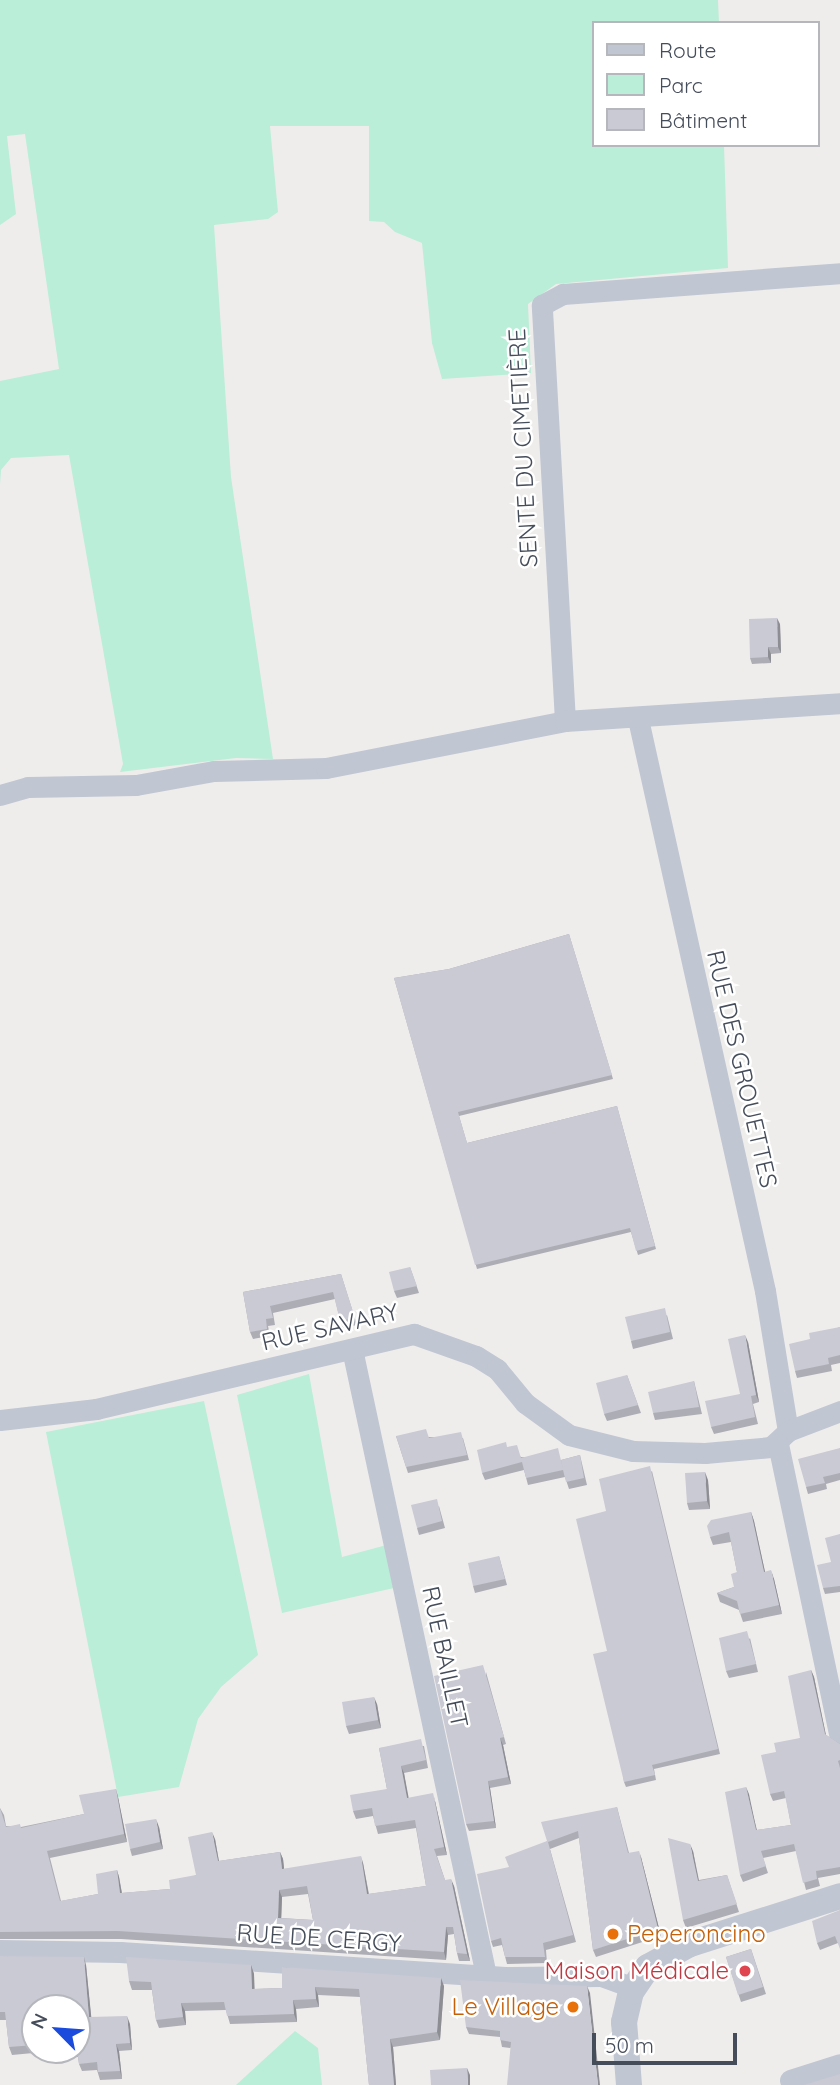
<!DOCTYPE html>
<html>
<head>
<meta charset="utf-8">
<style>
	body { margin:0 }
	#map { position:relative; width:840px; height:2085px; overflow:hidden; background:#efedec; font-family:Quicksand,sans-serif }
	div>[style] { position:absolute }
	.green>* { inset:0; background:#baeed8 }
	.minor>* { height:21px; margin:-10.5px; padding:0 10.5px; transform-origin:10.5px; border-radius:10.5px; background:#c0c6d2 }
	.tertiary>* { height:26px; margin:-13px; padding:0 13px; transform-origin:13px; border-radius:13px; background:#c0c6d2 }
	.wall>* { inset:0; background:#adaeb5 }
	.shaded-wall>* { inset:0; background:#8d8d94 }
	.building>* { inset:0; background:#c9cad3 }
	.dots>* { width:19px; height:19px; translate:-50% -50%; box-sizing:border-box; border:4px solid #fff; border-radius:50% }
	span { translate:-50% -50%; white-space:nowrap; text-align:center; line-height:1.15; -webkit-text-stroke:5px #fff; paint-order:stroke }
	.street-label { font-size:24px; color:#454c5a }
	.food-label { font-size:24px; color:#c56008 }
	.left { translate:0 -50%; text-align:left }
	.right { translate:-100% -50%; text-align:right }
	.health-label { font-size:24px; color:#be3a42 }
	.legend { position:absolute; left:592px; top:21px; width:228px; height:126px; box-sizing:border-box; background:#fff; border:2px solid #b5b7bd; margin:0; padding:9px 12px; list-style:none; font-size:21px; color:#454c5a }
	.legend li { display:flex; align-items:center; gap:14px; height:35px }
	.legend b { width:35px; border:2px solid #b5b7bd }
	.north { position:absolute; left:21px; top:1994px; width:70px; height:70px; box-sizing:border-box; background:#fff; border:2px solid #b5b7bd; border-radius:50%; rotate:295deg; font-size:19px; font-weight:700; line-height:28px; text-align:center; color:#454c5a }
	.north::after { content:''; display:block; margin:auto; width:24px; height:32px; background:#1a4bdc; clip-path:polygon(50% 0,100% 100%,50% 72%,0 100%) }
	.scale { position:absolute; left:592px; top:2033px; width:145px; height:32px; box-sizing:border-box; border:4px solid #454c5a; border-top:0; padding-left:9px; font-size:21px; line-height:24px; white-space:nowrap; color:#454c5a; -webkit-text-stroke:5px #fff; paint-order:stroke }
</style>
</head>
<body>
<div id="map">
	<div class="green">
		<i style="clip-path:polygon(0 0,718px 0,719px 23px,593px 23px,593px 145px,724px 145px,728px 268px,556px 284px,528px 304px,531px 373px,442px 379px,432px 343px,422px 243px,395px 232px,384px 222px,369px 221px,369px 126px,270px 126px,278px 212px,268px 219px,214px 225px,231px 477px,273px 759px,236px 758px,120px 772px,123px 764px,69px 455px,11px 458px,1px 470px,0 485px,0 381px,59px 369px,25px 134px,7px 136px,16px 214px,0 225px)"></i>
		<i style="clip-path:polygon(309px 1374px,342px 1557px,394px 1543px,403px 1586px,282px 1613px,237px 1395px)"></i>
		<i style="clip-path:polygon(204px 1401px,258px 1655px,221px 1687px,198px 1719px,179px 1787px,118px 1797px,46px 1432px)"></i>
		<i style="clip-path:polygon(295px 2031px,318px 2048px,322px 2085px,236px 2085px)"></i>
	</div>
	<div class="minor">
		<i style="left:638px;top:719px;width:586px;rotate:77.48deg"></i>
		<i style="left:765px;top:1291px;width:142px;rotate:80.7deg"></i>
		<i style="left:565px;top:721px;width:417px;rotate:-93.2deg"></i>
		<i style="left:542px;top:305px;width:24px;rotate:-28deg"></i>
		<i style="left:563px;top:294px;width:278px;rotate:-4.3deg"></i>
		<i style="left:0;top:795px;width:29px;rotate:-16deg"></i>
		<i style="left:28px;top:787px;width:108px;rotate:-1.1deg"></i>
		<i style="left:136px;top:785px;width:79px;rotate:-10.2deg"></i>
		<i style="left:214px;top:771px;width:112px;rotate:-1.5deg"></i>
		<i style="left:326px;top:768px;width:244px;rotate:-11.1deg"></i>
		<i style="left:565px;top:721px;width:276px;rotate:-3.7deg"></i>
		<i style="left:352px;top:1349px;width:640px;rotate:77.92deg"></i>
		<i style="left:0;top:1420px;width:97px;rotate:-6.5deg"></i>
		<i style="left:96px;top:1409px;width:327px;rotate:-13.3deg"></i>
		<i style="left:414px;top:1334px;width:66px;rotate:19.5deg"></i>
		<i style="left:476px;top:1356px;width:25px;rotate:32deg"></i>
		<i style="left:497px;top:1369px;width:44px;rotate:50.5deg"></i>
		<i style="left:525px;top:1403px;width:54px;rotate:36deg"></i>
		<i style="left:569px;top:1435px;width:66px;rotate:14deg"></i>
		<i style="left:633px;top:1451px;width:72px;rotate:1.6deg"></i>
		<i style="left:705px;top:1453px;width:66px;rotate:-5.2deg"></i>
		<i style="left:771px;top:1447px;width:23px;rotate:-43deg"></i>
		<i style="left:788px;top:1431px;width:56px;rotate:-21deg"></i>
		<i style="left:778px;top:1444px;width:300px;rotate:78.1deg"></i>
		<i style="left:0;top:1950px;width:120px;rotate:1deg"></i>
		<i style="left:120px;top:1952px;width:391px;rotate:3.7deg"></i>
		<i style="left:510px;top:1977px;width:91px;rotate:-0.6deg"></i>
		<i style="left:601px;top:1976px;width:35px;rotate:20deg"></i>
		<i style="left:790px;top:2080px;width:52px;rotate:-17.7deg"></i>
	</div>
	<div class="tertiary">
		<i style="left:629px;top:2085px;width:63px;rotate:-94.5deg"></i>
		<i style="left:624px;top:2022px;width:31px;rotate:-77deg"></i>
		<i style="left:631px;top:1992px;width:30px;rotate:-56deg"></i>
		<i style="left:648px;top:1967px;width:48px;rotate:-28.7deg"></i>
		<i style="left:690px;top:1944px;width:157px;rotate:-17.7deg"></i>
	</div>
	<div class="wall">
		<i style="clip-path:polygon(780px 624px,781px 653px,771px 654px,771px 663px,752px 664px,750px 658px)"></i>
		<i style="clip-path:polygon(569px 934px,613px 1079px,459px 1116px,467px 1143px,617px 1106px,656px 1249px,638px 1255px,631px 1232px,477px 1269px,394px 978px,449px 969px)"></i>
		<i style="clip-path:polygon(410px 1267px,419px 1293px,397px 1298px,394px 1291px)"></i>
		<i style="clip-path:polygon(341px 1274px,357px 1325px,342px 1328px,335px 1299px,273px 1313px,275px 1325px,268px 1326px,270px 1336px,253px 1339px,250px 1332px,243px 1292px)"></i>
		<i style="clip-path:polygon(667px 1315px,673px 1339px,633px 1349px,631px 1341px)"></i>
		<i style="clip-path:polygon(840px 1327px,840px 1363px,831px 1365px,832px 1371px,797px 1378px,795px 1371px,810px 1339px)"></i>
		<i style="clip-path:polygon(748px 1342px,759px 1402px,753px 1404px,758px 1424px,714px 1434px,711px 1427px,740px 1394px)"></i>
		<i style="clip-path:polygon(627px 1375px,641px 1413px,607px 1421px,604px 1414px)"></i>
		<i style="clip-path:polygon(694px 1381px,702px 1414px,655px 1420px,653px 1413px)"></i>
		<i style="clip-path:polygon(396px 1436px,463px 1438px,469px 1460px,408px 1473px)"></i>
		<i style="clip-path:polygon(508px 1447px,521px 1457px,561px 1460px,580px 1455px,587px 1485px,569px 1489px,565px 1477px,528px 1485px,524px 1470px,485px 1480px,482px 1473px)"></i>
		<i style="clip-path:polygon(840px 1448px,840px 1480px,826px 1484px,827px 1489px,808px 1494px,806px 1487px)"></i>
		<i style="clip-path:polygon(652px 1471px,720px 1754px,654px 1769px,656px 1780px,626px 1787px,624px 1782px,607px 1651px,606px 1511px)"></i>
		<i style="clip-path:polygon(708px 1480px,710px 1509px,689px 1510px,687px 1503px)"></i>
		<i style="clip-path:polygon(439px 1506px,445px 1528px,419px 1535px,417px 1528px)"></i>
		<i style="clip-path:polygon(751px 1512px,754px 1521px,765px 1572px,774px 1579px,782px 1614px,743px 1622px,739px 1610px,720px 1602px,717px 1593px,734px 1587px,737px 1572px,731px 1542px,713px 1545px,710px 1537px)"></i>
		<i style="clip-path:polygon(840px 1534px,840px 1592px,825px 1594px,823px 1588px)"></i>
		<i style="clip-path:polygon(499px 1556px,507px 1585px,475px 1593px,473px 1586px)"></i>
		<i style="clip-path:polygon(750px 1638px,758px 1672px,729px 1678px,726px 1671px)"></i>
		<i style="clip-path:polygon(811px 1670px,814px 1677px,826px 1735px,840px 1744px,840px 1874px,818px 1878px,820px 1886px,806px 1890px,796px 1851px,763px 1858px,768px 1873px,743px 1882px,740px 1875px,746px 1787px,757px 1830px,791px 1825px,786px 1798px,773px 1801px,770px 1794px,776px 1752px,800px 1738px)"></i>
		<i style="clip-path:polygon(486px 1672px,506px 1744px,503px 1745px,511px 1784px,490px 1788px,496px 1828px,469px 1831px,466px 1824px)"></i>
		<i style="clip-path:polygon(377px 1704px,381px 1728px,349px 1734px,346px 1726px)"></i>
		<i style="clip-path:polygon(evenodd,424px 1746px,428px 1768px,404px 1773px,408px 1798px,435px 1801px,447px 1855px,437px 1856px,445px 1880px,454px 1886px,470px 1961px,459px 1961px,457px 1953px,454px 1934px,448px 1935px,446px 1960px,121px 1939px,0 1939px,0 1808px,4px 1815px,6px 1826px,21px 1827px,84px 1814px,116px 1789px,118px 1797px,127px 1842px,50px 1858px,61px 1901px,98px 1894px,117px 1870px,119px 1877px,122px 1893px,170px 1889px,196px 1875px,215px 1839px,219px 1861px,280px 1852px,283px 1859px,284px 1869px,363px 1863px,369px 1894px,426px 1886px,416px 1828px,378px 1834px,373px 1816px,356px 1819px,353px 1811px,387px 1789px,379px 1748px,424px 1746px,308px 1894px,313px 1920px,281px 1918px,282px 1897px,308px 1894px)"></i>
		<i style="clip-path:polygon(617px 1807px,629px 1853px,641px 1857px,661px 1936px,596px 1957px,593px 1950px,579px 1838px,550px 1849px,576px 1942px,546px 1950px,547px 1963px,507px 1964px,502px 1945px,493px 1947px,491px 1941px,547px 1841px)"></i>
		<i style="clip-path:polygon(159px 1827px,163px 1849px,132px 1856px,130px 1849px)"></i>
		<i style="clip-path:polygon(693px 1851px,699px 1880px,727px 1875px,739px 1912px,686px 1928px,683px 1920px)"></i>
		<i style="clip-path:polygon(840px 1910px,838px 1943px,820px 1950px,817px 1943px)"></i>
		<i style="clip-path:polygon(751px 1949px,766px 1994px,741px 2002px,726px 1957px)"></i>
		<i style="clip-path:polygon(evenodd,0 1956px,86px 1965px,91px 2017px,130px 2024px,132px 2050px,119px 2051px,122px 2079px,100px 2080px,97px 2070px,82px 2071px,79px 2064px,78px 2057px,55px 2059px,46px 2058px,44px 2052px,12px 2055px,9px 2047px,6px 2020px,0 2020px,0 1956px,35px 2008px,77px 2008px,77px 2050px,35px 2050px,35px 2008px)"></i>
		<i style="clip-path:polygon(251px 1965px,254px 1974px,254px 1989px,282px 1988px,282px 1967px,444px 1986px,440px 2040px,393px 2047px,396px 2085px,369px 2085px,360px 1997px,318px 1995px,319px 2007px,296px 2009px,297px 2022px,230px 2024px,226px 2010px,185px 2011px,186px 2025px,159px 2028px,156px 2020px,152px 1990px,132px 1990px,129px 1981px)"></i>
		<i style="clip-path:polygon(590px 1993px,510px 2048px,502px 2047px,500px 2037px,469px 2034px,466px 2027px)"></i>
	</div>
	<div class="shaded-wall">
		<i style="clip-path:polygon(777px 618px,780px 624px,781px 653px,778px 647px)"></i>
		<i style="clip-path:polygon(768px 647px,771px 654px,771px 663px,768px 657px)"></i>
		<i style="clip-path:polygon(745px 1335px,748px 1342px,759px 1402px,756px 1395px)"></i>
		<i style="clip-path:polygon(705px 1472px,708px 1480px,710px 1509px,707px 1501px)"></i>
		<i style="clip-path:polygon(751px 1512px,754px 1521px,767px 1581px,764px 1572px)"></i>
		<i style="clip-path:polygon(771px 1570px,774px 1579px,782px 1614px,779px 1605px)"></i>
		<i style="clip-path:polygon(811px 1670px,814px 1677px,827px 1741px,825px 1734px)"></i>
		<i style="clip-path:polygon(374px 1697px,377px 1704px,381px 1728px,378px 1720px)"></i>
		<i style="clip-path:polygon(500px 1738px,503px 1745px,511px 1784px,508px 1777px)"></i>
		<i style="clip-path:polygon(401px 1766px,404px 1773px,410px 1805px,407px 1798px)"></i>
		<i style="clip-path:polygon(488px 1781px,490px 1788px,496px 1828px,494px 1821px)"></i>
		<i style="clip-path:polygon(746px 1787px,749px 1794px,758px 1837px,756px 1830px)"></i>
		<i style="clip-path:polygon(116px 1789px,118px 1797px,127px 1842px,124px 1834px)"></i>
		<i style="clip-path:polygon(433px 1793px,435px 1801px,447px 1855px,444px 1847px)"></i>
		<i style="clip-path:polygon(156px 1819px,159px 1827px,163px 1849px,160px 1842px)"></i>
		<i style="clip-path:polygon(212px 1832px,215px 1839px,220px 1868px,218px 1861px)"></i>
		<i style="clip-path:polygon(690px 1844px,693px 1851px,700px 1888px,698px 1881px)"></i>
		<i style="clip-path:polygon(639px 1851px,641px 1857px,661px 1936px,658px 1929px)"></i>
		<i style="clip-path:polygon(280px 1852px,283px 1859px,285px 1877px,282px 1869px)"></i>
		<i style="clip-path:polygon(361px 1856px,363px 1863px,370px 1902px,367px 1894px)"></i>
		<i style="clip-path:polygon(117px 1870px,119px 1877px,123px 1900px,120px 1893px)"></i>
		<i style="clip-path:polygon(451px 1879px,454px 1886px,470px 1961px,467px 1954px)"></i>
		<i style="clip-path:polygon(279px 1890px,282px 1897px,281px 1926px,278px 1918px)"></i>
		<i style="clip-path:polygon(446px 1927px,448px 1935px,446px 1960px,444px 1952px)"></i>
		<i style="clip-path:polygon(84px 1957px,86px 1965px,92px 2024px,89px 2017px)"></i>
		<i style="clip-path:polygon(251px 1965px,254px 1974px,255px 1998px,252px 1989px)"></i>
		<i style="clip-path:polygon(441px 1978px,444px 1986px,440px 2040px,437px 2032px)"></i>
		<i style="clip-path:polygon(587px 1986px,590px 1993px,600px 2085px,598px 2085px)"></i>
		<i style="clip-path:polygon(315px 1987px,318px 1995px,319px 2007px,316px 1999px)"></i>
		<i style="clip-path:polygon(293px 2000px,296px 2009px,297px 2022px,294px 2014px)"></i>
		<i style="clip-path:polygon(181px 2003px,185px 2011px,186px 2025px,183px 2017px)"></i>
		<i style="clip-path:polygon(127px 2016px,130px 2024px,132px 2050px,130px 2043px)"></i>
		<i style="clip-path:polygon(390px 2039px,393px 2047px,396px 2085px,394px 2085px)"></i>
		<i style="clip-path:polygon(116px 2044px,119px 2051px,122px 2079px,120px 2071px)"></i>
		<i style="clip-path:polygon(467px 2068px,470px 2075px,470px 2085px,468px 2085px)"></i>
	</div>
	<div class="building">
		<i style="clip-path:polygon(777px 618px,778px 647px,768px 647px,768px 657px,750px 658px,749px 619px)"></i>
		<i style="clip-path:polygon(569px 934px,612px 1075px,458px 1112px,467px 1143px,617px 1106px,655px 1246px,636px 1251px,630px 1228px,475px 1265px,394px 978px,449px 969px)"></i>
		<i style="clip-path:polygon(410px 1267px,417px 1286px,394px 1291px,389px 1272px)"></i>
		<i style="clip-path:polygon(341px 1274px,355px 1318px,340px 1321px,333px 1292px,270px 1306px,273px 1318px,266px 1319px,267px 1329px,250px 1332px,243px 1292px)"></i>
		<i style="clip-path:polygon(665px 1308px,670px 1332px,631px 1341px,625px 1317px)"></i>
		<i style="clip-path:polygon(840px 1327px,840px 1355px,828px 1358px,829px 1364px,795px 1371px,789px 1344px,810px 1339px,809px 1333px)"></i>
		<i style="clip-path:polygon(745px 1335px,756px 1395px,751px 1396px,755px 1417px,711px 1427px,705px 1401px,740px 1394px,728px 1339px)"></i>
		<i style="clip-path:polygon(627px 1375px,638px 1405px,604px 1414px,596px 1383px)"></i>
		<i style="clip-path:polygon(694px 1381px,699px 1407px,653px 1413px,648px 1392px)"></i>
		<i style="clip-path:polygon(426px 1429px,429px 1438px,461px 1432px,467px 1455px,406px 1467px,396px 1436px)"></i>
		<i style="clip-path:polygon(506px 1442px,507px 1447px,517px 1445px,521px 1458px,558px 1448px,563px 1469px,561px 1460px,580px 1455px,584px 1478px,566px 1482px,563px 1470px,526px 1478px,522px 1462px,482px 1473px,477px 1450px)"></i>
		<i style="clip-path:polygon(840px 1448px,840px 1473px,823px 1477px,825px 1483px,806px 1487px,798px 1459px)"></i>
		<i style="clip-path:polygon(650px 1466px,718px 1749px,652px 1765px,655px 1775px,624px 1782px,593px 1654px,607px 1651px,576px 1519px,606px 1511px,599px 1479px)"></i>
		<i style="clip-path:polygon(705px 1472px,707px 1501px,687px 1503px,685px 1473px)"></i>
		<i style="clip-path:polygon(437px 1499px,442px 1521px,417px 1528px,411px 1505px)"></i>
		<i style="clip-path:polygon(751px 1512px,764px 1572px,771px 1570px,779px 1605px,740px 1614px,737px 1601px,717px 1593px,734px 1587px,731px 1574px,737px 1572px,729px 1532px,710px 1537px,707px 1526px,711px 1520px)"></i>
		<i style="clip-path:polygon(840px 1534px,840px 1586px,823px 1588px,817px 1565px,831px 1562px,825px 1538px)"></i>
		<i style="clip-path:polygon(499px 1556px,505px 1579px,473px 1586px,468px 1563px)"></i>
		<i style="clip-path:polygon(747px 1631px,756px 1664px,726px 1671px,719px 1638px)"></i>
		<i style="clip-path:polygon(483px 1665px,504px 1737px,500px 1738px,508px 1777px,488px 1781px,494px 1821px,466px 1824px,434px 1676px)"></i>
		<i style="clip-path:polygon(811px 1670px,825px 1734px,840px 1744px,840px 1760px,838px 1761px,840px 1768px,840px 1867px,816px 1871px,817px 1879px,803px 1883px,794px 1844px,761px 1851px,766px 1866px,740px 1875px,725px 1792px,746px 1787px,756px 1830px,791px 1825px,784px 1791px,770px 1794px,761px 1755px,776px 1752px,774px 1743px,800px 1738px,788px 1676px)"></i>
		<i style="clip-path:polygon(374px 1697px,378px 1720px,346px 1726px,342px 1702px)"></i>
		<i style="clip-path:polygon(evenodd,421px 1739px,426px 1760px,401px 1766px,407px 1798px,433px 1793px,444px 1847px,434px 1849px,445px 1880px,451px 1879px,467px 1954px,457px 1953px,453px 1927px,446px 1927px,444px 1952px,118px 1931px,0 1932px,0 1808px,6px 1827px,20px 1824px,21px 1828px,84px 1814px,79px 1795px,116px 1789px,124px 1834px,47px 1851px,60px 1901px,98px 1894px,96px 1874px,117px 1870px,120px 1893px,170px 1889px,169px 1880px,196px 1875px,188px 1837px,212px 1832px,218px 1861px,280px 1852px,282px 1869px,361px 1856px,367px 1894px,426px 1886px,415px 1820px,375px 1826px,372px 1808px,353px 1811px,350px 1795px,387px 1789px,379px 1748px,421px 1739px,307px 1886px,313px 1920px,278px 1918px,279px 1890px,307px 1886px)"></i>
		<i style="clip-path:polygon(617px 1807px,628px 1853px,639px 1851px,658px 1929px,593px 1950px,578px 1831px,548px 1842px,573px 1935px,543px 1943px,545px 1957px,505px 1957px,501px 1938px,491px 1941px,477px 1874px,509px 1867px,505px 1857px,547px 1841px,541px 1822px)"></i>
		<i style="clip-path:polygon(156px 1819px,160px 1842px,130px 1849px,125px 1824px)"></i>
		<i style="clip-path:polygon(668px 1838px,690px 1844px,698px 1881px,727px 1875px,737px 1904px,683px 1920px)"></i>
		<i style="clip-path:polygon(840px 1910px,840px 1949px,835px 1936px,817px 1943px,812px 1921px)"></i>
		<i style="clip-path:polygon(751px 1949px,763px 1987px,738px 1995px,726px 1957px)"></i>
		<i style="clip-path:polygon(0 1956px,84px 1957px,89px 2017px,127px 2016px,130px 2043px,116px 2044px,120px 2071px,98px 2072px,97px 2062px,79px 2064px,77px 2049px,77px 2008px,35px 2008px,35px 2045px,9px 2047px,5px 2012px,0 2012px)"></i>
		<i style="clip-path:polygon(126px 1957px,251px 1965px,252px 1989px,282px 1988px,282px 1967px,441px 1978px,437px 2032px,390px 2039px,394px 2085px,369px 2085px,359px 1989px,315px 1987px,316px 1999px,293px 2000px,294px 2014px,227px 2016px,224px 2002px,181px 2003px,183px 2017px,156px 2020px,151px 1982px,129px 1981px)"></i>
		<i style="clip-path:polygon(460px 1980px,587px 1986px,598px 2085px,507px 2085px,511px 2042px,500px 2040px,500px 2031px,466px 2027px)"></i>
		<i style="clip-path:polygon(44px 2050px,69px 2050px,52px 2052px)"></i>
		<i style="clip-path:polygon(467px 2068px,468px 2085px,431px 2085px,430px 2070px)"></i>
		<i style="clip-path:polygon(840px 2074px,840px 2085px,804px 2085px)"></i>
	</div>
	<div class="dots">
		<i style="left:613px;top:1934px;background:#e8710a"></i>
		<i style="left:745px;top:1971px;background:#e0444e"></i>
		<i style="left:573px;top:2007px;background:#e8710a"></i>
	</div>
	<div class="street-label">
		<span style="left:523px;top:448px;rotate:-93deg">SENTE DU CIMETIÈRE</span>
		<span style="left:742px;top:1069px;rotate:77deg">RUE DES GROUETTES</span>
		<span style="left:330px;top:1327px;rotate:-13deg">RUE SAVARY</span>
		<span style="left:445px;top:1657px;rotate:78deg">RUE BAILLET</span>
		<span style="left:319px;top:1938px;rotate:4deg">RUE DE CERGY</span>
	</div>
	<div class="food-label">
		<span class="left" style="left:627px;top:1934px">Peperoncino</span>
		<span class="right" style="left:559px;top:2007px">Le Village</span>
	</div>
	<div class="health-label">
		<span class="right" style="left:729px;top:1971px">Maison Médicale</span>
	</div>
	<ul class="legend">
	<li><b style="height:9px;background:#c0c6d2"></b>Route</li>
	<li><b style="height:19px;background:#baeed8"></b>Parc</li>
	<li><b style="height:19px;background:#c9cad3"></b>Bâtiment</li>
	</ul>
	<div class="north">N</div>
	<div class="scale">50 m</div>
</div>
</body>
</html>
